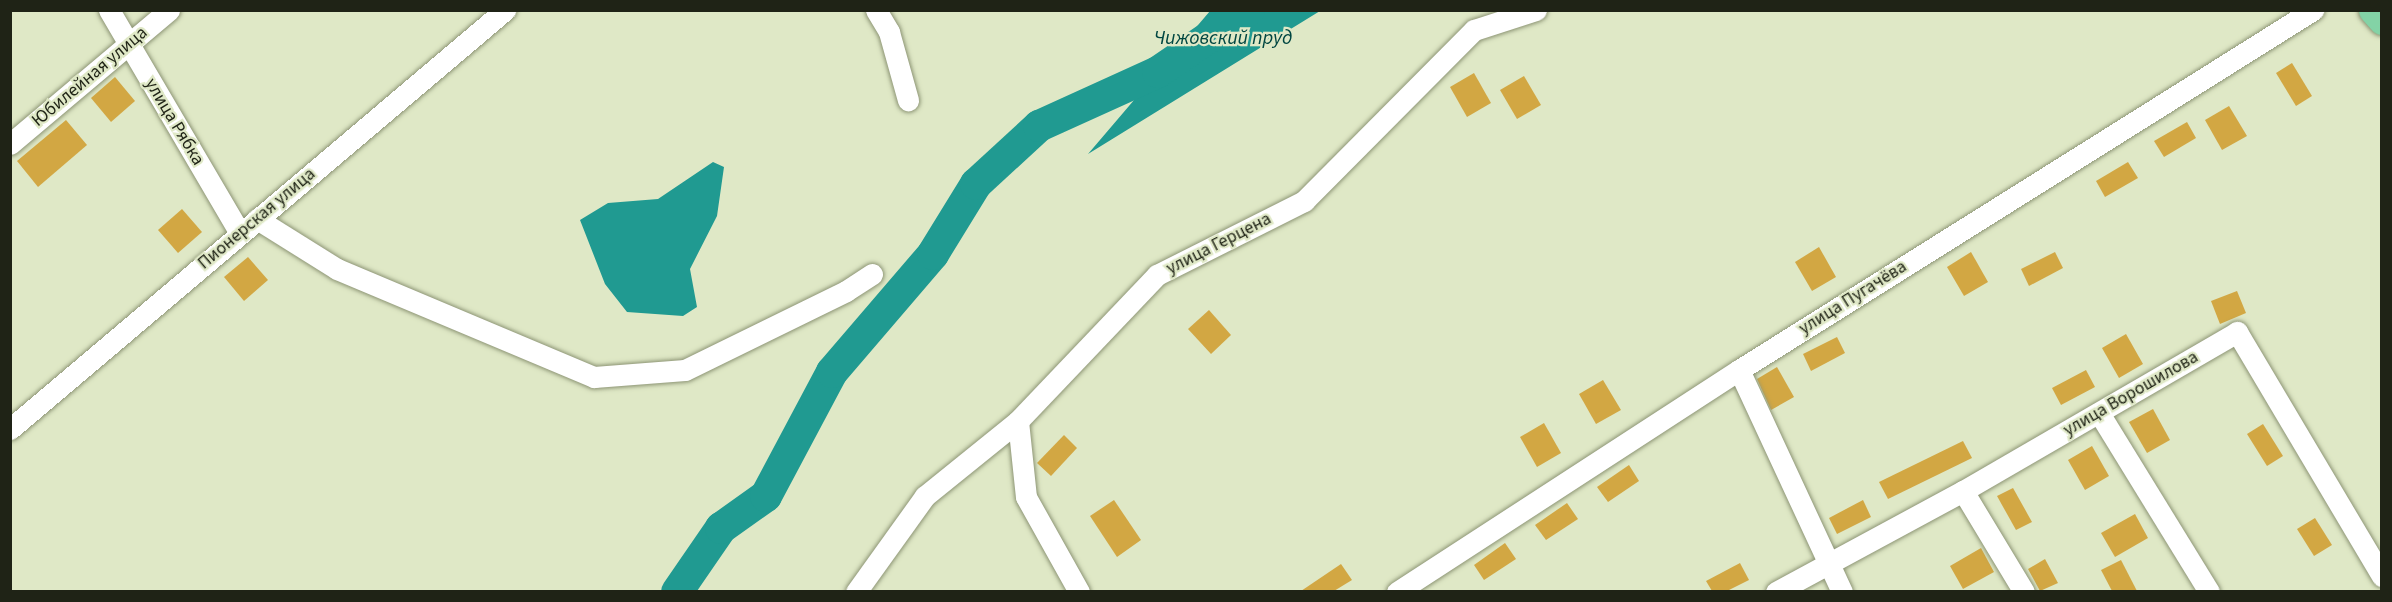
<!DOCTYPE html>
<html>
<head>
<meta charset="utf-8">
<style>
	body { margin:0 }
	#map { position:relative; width:2392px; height:602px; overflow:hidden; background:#dfe8c6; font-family:"Source Sans 3",sans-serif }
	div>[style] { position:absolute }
	.water>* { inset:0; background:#209a91 }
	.river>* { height:32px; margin:-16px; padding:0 16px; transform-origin:16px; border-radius:16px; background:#209a91 }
	.building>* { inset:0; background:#d2a743 }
	.roads { filter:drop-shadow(0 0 2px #8d9575) drop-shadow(0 0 2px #8d9575) }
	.minor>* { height:21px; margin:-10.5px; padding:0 10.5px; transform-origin:10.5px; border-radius:10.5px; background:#fff }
	.major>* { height:27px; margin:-13.5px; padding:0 13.5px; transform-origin:13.5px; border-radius:13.5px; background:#83d3a6 }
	span { translate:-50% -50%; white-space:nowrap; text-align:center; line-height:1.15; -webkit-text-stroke:4.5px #dfe8c6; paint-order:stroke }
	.street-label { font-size:18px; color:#1f2316 }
	.water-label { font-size:20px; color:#004641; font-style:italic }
	.frame { position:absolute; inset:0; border:12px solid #1f2316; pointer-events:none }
</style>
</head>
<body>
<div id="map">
	<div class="water">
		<i style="clip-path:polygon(1210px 11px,1320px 11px,1088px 154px,1158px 72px)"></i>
		<i style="clip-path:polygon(713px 162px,724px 167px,717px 216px,690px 269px,697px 307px,683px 316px,627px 312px,605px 284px,580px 220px,608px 203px,658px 199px)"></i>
	</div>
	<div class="river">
		<i style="left:677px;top:592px;width:78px;rotate:-55.5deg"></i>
		<i style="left:721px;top:528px;width:55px;rotate:-35.4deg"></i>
		<i style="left:766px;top:496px;width:140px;rotate:-62deg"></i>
		<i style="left:832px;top:372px;width:155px;rotate:-49.4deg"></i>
		<i style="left:933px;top:254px;width:82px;rotate:-58.4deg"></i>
		<i style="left:976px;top:184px;width:86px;rotate:-42.6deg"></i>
		<i style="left:1039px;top:126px;width:131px;rotate:-24.4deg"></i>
		<i style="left:1158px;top:72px;width:110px;rotate:-34.3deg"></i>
	</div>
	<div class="building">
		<i style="clip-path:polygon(2292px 63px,2312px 96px,2296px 106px,2276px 73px)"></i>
		<i style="clip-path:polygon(1474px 73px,1491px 103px,1467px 117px,1450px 87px)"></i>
		<i style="clip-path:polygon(1524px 76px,1541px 105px,1517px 119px,1500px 90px)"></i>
		<i style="clip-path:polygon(115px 77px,135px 101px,111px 122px,91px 98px)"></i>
		<i style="clip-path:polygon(2229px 106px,2247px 136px,2222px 150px,2205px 120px)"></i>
		<i style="clip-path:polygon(66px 120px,87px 145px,38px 187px,17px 161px)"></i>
		<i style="clip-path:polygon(2187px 122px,2196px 138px,2164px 157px,2154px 141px)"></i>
		<i style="clip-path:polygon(2128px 162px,2138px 178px,2105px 197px,2096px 181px)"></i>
		<i style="clip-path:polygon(182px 209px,202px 232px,178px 253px,158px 230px)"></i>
		<i style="clip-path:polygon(1819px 247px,1836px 277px,1812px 291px,1795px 262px)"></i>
		<i style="clip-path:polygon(1971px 252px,1988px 282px,1964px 296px,1947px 267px)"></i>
		<i style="clip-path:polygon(2055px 252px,2063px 268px,2029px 286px,2021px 269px)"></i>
		<i style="clip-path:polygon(248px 257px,268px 280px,244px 301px,224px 277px)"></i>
		<i style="clip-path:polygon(2237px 291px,2246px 313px,2220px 324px,2211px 301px)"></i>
		<i style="clip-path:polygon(1209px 310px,1231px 335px,1211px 354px,1188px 329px)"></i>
		<i style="clip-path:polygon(2126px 334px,2143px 364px,2119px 378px,2102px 348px)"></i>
		<i style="clip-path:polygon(1837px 337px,1845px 353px,1811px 371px,1803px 354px)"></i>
		<i style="clip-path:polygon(1777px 367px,1794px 397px,1771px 410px,1757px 379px)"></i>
		<i style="clip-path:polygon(2086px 370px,2095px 387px,2061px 405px,2052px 388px)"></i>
		<i style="clip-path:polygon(1603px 380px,1621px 410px,1596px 424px,1579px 394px)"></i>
		<i style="clip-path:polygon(2153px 409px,2170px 440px,2147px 453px,2129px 422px)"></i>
		<i style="clip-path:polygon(1544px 423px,1561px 453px,1537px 467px,1520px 437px)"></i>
		<i style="clip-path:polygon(2263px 424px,2283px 456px,2267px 466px,2247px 434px)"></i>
		<i style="clip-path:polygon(1064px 435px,1077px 448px,1051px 476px,1037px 463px)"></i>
		<i style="clip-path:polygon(1963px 441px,1972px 458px,1888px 499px,1879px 482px)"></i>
		<i style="clip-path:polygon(2092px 446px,2109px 476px,2085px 490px,2068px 460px)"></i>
		<i style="clip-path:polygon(1629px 465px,1639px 481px,1608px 502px,1597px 487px)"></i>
		<i style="clip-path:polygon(2013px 488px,2032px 522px,2016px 530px,1997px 496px)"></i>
		<i style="clip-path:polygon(1114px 500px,1141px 540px,1117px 557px,1090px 516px)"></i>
		<i style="clip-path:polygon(1863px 500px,1871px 517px,1837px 534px,1829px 518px)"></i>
		<i style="clip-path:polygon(1567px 503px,1578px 519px,1546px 540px,1535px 525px)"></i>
		<i style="clip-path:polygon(2135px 514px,2148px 538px,2115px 557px,2101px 533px)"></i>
		<i style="clip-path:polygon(2315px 518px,2332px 545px,2314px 556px,2297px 529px)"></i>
		<i style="clip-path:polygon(1505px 543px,1516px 559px,1484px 580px,1474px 565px)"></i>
		<i style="clip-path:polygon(1981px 548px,1994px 572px,1963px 589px,1950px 566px)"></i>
		<i style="clip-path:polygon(2045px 559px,2058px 583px,2040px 591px,2028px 569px)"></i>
		<i style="clip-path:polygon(2121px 560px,2137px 591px,2112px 591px,2101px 570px)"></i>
		<i style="clip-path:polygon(1740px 563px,1749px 580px,1727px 591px,1712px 591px,1706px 581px)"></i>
		<i style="clip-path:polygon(1341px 564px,1352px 580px,1334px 591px,1301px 591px)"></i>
	</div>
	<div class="roads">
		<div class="minor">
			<i style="left:109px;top:10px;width:259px;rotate:59.6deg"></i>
			<i style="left:876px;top:10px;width:26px;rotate:59deg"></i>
			<i style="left:889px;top:32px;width:71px;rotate:74.4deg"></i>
			<i style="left:10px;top:144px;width:208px;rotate:-40.1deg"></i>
			<i style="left:257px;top:219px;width:94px;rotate:32deg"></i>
			<i style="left:337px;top:269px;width:279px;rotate:22.8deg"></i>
			<i style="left:594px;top:377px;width:91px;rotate:-4.4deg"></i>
			<i style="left:685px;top:370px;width:179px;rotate:-26.1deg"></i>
			<i style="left:846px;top:291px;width:31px;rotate:-33deg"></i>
			<i style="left:1739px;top:370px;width:245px;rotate:65.1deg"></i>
			<i style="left:2099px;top:413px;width:210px;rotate:58.4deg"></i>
			<i style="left:1018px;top:421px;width:76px;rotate:84deg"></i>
			<i style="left:1026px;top:497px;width:109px;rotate:60.8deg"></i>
			<i style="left:10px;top:429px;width:649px;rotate:-40.25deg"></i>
			<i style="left:1963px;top:491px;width:118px;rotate:58.9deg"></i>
			<i style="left:856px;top:592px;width:118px;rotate:-54.3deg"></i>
			<i style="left:925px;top:496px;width:119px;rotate:-38.9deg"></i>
			<i style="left:1018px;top:421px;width:202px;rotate:-46.4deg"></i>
			<i style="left:1157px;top:275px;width:165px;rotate:-26.7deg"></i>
			<i style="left:1304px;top:201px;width:241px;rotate:-45.2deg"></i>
			<i style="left:1474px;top:30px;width:65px;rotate:-17.9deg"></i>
			<i style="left:1397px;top:592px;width:408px;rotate:-33deg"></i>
			<i style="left:1739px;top:370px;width:678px;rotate:-32.1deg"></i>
			<i style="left:1776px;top:592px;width:213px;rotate:-28.4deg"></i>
			<i style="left:1963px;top:491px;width:317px;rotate:-30.1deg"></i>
			<i style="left:2237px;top:332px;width:284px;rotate:59.3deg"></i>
		</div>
		<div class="major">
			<i style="left:2372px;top:10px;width:15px;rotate:48deg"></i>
		</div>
	</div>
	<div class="street-label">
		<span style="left:90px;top:77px;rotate:-40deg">Юбилейная улица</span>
		<span style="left:174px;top:122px;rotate:59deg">улица Рябка</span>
		<span style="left:257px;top:219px;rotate:-40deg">Пионерская улица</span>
		<span style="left:1219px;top:244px;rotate:-27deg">улица Герцена</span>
		<span style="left:1853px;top:298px;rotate:-32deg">улица Пугачёва</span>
		<span style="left:2131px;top:394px;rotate:-30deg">улица Ворошилова</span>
	</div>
	<div class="water-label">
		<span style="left:1223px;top:38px">Чижовский пруд</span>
	</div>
	<div class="frame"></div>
</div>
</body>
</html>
